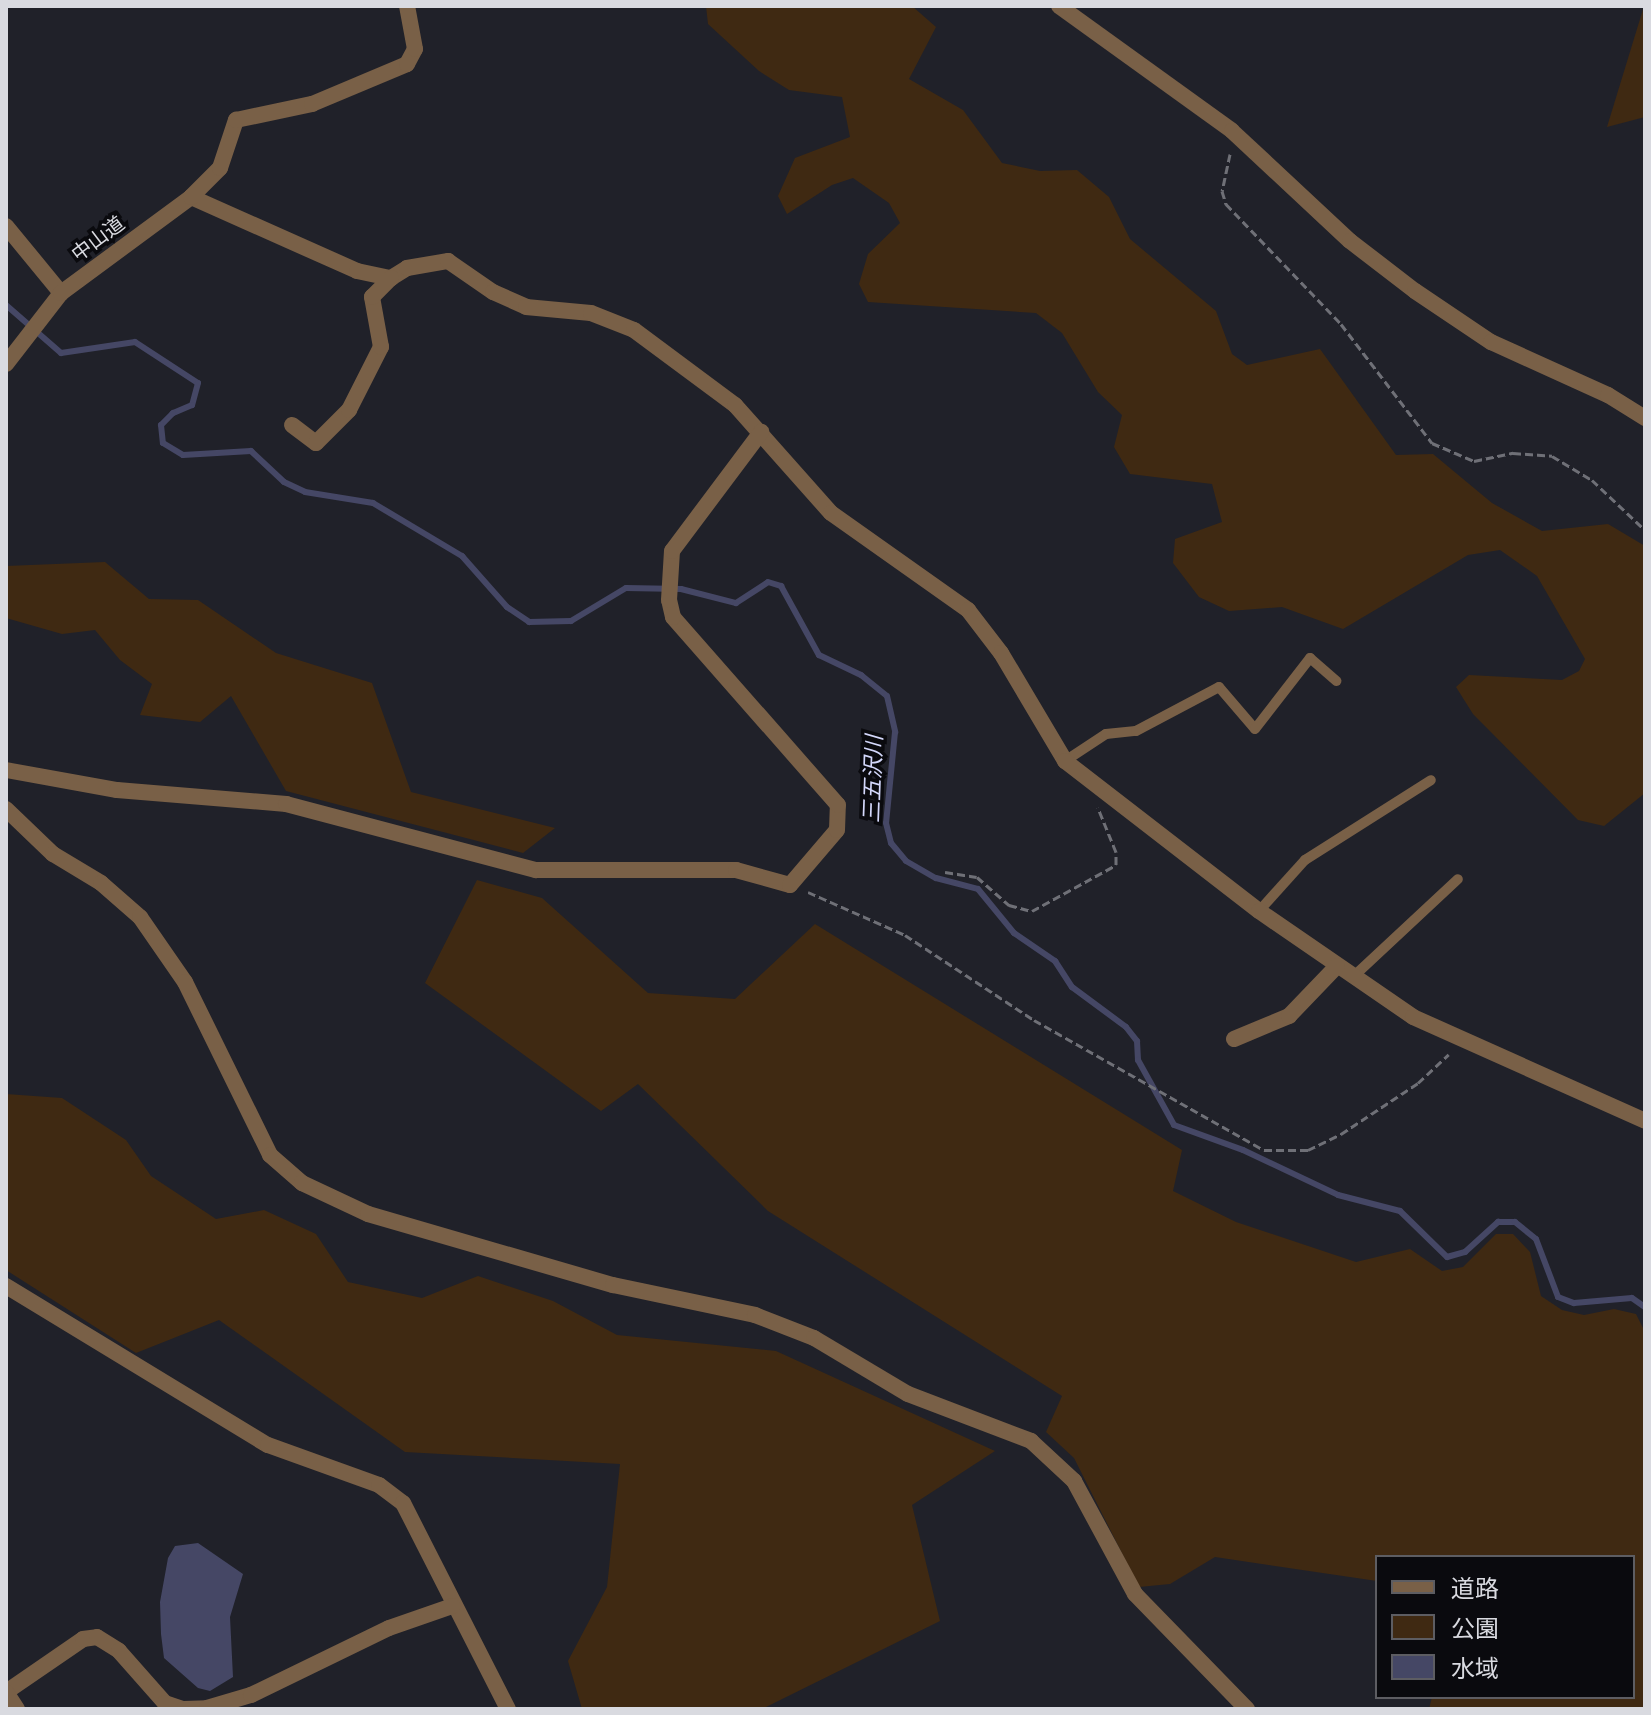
<!DOCTYPE html>
<html>
<head>
<meta charset="utf-8">
<style>
	body { margin:0 }
	#map { position:relative; width:1651px; height:1715px; overflow:hidden; background:#202129; font-family:Poppins,"Noto Sans JP",sans-serif }
	div>[style] { position:absolute }
	.green>* { inset:0; background:#3f2912 }
	.water>* { inset:0; background:#454765 }
	.stream>* { height:6px; margin:-3px; padding:0 3px; transform-origin:3px; border-radius:3px; background:#454765 }
	.path>* { height:3px; margin-top:-1.5px; transform-origin:0; background:repeating-linear-gradient(90deg,#6f7077 0 8px,transparent 0 12px) }
	.lane>* { height:10px; margin:-5px; padding:0 5px; transform-origin:5px; border-radius:5px; background:#796047 }
	.street>* { height:16px; margin:-8px; padding:0 8px; transform-origin:8px; border-radius:8px; background:#796047 }
	span { translate:-50% -50%; white-space:nowrap; text-align:center; line-height:1.15; -webkit-text-stroke:7px #0a0a0e; paint-order:stroke }
	.street-label { font-size:20px; color:#d9dae0 }
	.water-label { font-size:22px; color:#d4d8fb; font-style:italic }
	.frame { position:absolute; inset:0; border:8px solid #d9dae0; pointer-events:none }
	.legend { position:absolute; left:1375px; top:1555px; width:260px; height:144px; box-sizing:border-box; background:#0a0a0e; border:2px solid #5d5d62; margin:0; padding:10px 14px; list-style:none; font-size:24px; color:#d9dae0 }
	.legend li { display:flex; align-items:center; gap:16px; height:40px }
	.legend b { width:40px; border:2px solid #5d5d62 }
</style>
</head>
<body>
<div id="map">
	<div class="green">
		<i style="clip-path:polygon(706px 6px,912px 6px,936px 27px,909px 79px,963px 110px,1002px 163px,1040px 171px,1077px 170px,1109px 197px,1130px 239px,1216px 311px,1232px 354px,1247px 365px,1320px 349px,1396px 455px,1433px 454px,1492px 503px,1542px 531px,1608px 524px,1645px 546px,1645px 793px,1604px 826px,1578px 820px,1473px 714px,1456px 687px,1469px 675px,1562px 680px,1579px 671px,1585px 659px,1537px 576px,1500px 550px,1468px 555px,1343px 629px,1282px 607px,1229px 611px,1199px 597px,1173px 563px,1175px 539px,1222px 522px,1212px 484px,1130px 474px,1114px 447px,1122px 415px,1098px 392px,1062px 333px,1036px 313px,868px 302px,859px 284px,868px 254px,900px 223px,889px 203px,853px 178px,832px 185px,787px 214px,778px 196px,795px 158px,850px 137px,842px 97px,789px 90px,759px 71px,708px 24px)"></i>
		<i style="clip-path:polygon(1644px 6px,1645px 117px,1607px 127px)"></i>
		<i style="clip-path:polygon(105px 562px,149px 599px,198px 600px,276px 653px,372px 683px,411px 792px,555px 828px,523px 853px,286px 791px,231px 696px,200px 722px,140px 715px,152px 684px,120px 660px,95px 630px,62px 634px,6px 618px,6px 566px)"></i>
		<i style="clip-path:polygon(477px 880px,542px 898px,648px 993px,735px 999px,815px 924px,1182px 1150px,1173px 1191px,1236px 1222px,1356px 1262px,1410px 1249px,1442px 1271px,1463px 1267px,1496px 1234px,1513px 1234px,1530px 1252px,1541px 1296px,1562px 1310px,1584px 1315px,1614px 1309px,1636px 1314px,1645px 1332px,1645px 1709px,1429px 1709px,1432px 1697px,1633px 1697px,1633px 1557px,1377px 1557px,1377px 1581px,1215px 1557px,1170px 1584px,1139px 1587px,1074px 1458px,1046px 1432px,1062px 1396px,768px 1211px,638px 1084px,601px 1111px,425px 983px)"></i>
		<i style="clip-path:polygon(6px 1094px,62px 1098px,126px 1140px,151px 1176px,216px 1219px,264px 1210px,316px 1234px,348px 1282px,422px 1298px,478px 1276px,553px 1301px,617px 1335px,776px 1351px,995px 1451px,912px 1505px,940px 1621px,762px 1709px,582px 1709px,568px 1661px,607px 1587px,620px 1464px,405px 1452px,219px 1320px,136px 1353px,6px 1270px)"></i>
	</div>
	<div class="water">
		<i style="clip-path:polygon(198px 1543px,243px 1574px,230px 1617px,233px 1677px,210px 1691px,198px 1688px,164px 1658px,161px 1634px,160px 1602px,168px 1558px,175px 1546px)"></i>
	</div>
	<div class="stream">
		<i style="left:6px;top:305px;width:73px;rotate:41.1deg"></i>
		<i style="left:61px;top:353px;width:75px;rotate:-8.5deg"></i>
		<i style="left:135px;top:342px;width:75px;rotate:33.1deg"></i>
		<i style="left:198px;top:383px;width:23px;rotate:105deg"></i>
		<i style="left:192px;top:405px;width:21px;rotate:157deg"></i>
		<i style="left:173px;top:413px;width:17px;rotate:135deg"></i>
		<i style="left:161px;top:425px;width:18px;rotate:84deg"></i>
		<i style="left:163px;top:443px;width:23px;rotate:31deg"></i>
		<i style="left:183px;top:455px;width:68px;rotate:-3.4deg"></i>
		<i style="left:251px;top:451px;width:45px;rotate:43.2deg"></i>
		<i style="left:284px;top:482px;width:23px;rotate:25deg"></i>
		<i style="left:305px;top:492px;width:69px;rotate:9.2deg"></i>
		<i style="left:373px;top:503px;width:104px;rotate:30.8deg"></i>
		<i style="left:462px;top:556px;width:68px;rotate:48.6deg"></i>
		<i style="left:507px;top:607px;width:27px;rotate:34deg"></i>
		<i style="left:529px;top:622px;width:42px;rotate:-1.4deg"></i>
		<i style="left:571px;top:621px;width:64px;rotate:-31deg"></i>
		<i style="left:626px;top:588px;width:55px;rotate:1deg"></i>
		<i style="left:681px;top:589px;width:57px;rotate:14.3deg"></i>
		<i style="left:736px;top:603px;width:38px;rotate:-33deg"></i>
		<i style="left:768px;top:582px;width:14px;rotate:17deg"></i>
		<i style="left:781px;top:586px;width:79px;rotate:61.2deg"></i>
		<i style="left:819px;top:655px;width:47px;rotate:25.5deg"></i>
		<i style="left:861px;top:675px;width:33px;rotate:39deg"></i>
		<i style="left:887px;top:696px;width:37px;rotate:77deg"></i>
		<i style="left:895px;top:732px;width:91px;rotate:95.6deg"></i>
		<i style="left:886px;top:823px;width:21px;rotate:76deg"></i>
		<i style="left:891px;top:843px;width:23px;rotate:50deg"></i>
		<i style="left:906px;top:861px;width:34px;rotate:30deg"></i>
		<i style="left:936px;top:878px;width:43px;rotate:14.7deg"></i>
		<i style="left:978px;top:889px;width:57px;rotate:50.7deg"></i>
		<i style="left:1014px;top:933px;width:50px;rotate:34.3deg"></i>
		<i style="left:1055px;top:961px;width:31px;rotate:57deg"></i>
		<i style="left:1072px;top:987px;width:67px;rotate:36.5deg"></i>
		<i style="left:1126px;top:1027px;width:18px;rotate:52deg"></i>
		<i style="left:1137px;top:1041px;width:19px;rotate:87deg"></i>
		<i style="left:1138px;top:1060px;width:74px;rotate:61deg"></i>
		<i style="left:1174px;top:1125px;width:73px;rotate:19.9deg"></i>
		<i style="left:1243px;top:1150px;width:105px;rotate:25.3deg"></i>
		<i style="left:1338px;top:1195px;width:64px;rotate:14.5deg"></i>
		<i style="left:1400px;top:1211px;width:66px;rotate:44.4deg"></i>
		<i style="left:1447px;top:1257px;width:19px;rotate:-16deg"></i>
		<i style="left:1465px;top:1252px;width:45px;rotate:-42.3deg"></i>
		<i style="left:1498px;top:1222px;width:17px"></i>
		<i style="left:1515px;top:1222px;width:27px;rotate:39deg"></i>
		<i style="left:1536px;top:1239px;width:62px;rotate:69.2deg"></i>
		<i style="left:1558px;top:1297px;width:17px;rotate:21deg"></i>
		<i style="left:1574px;top:1303px;width:58px;rotate:-4.9deg"></i>
		<i style="left:1632px;top:1298px;width:16px;rotate:35deg"></i>
	</div>
	<div class="path">
		<i style="left:1230px;top:154px;width:38px;rotate:102deg"></i>
		<i style="left:1222px;top:191px;width:14px;rotate:73deg"></i>
		<i style="left:1226px;top:204px;width:166px;rotate:46.2deg"></i>
		<i style="left:1341px;top:324px;width:150px;rotate:52.6deg"></i>
		<i style="left:1432px;top:443px;width:46px;rotate:23.2deg"></i>
		<i style="left:1474px;top:461px;width:40px;rotate:-12deg"></i>
		<i style="left:1513px;top:453px;width:39px;rotate:4deg"></i>
		<i style="left:1552px;top:456px;width:47px;rotate:31deg"></i>
		<i style="left:1592px;top:480px;width:73px;rotate:43.3deg"></i>
		<i style="left:945px;top:872px;width:32px;rotate:9deg"></i>
		<i style="left:977px;top:877px;width:43px;rotate:41.2deg"></i>
		<i style="left:1009px;top:905px;width:24px;rotate:15deg"></i>
		<i style="left:1032px;top:911px;width:96px;rotate:-28.7deg"></i>
		<i style="left:1116px;top:865px;width:13px;rotate:-90deg"></i>
		<i style="left:1116px;top:852px;width:48px;rotate:-112.2deg"></i>
		<i style="left:808px;top:892px;width:106px;rotate:23.9deg"></i>
		<i style="left:905px;top:935px;width:154px;rotate:33.4deg"></i>
		<i style="left:1034px;top:1020px;width:264px;rotate:29.5deg"></i>
		<i style="left:1264px;top:1150px;width:44px"></i>
		<i style="left:1308px;top:1150px;width:37px;rotate:-26deg"></i>
		<i style="left:1341px;top:1134px;width:92px;rotate:-33.5deg"></i>
		<i style="left:1418px;top:1083px;width:42px;rotate:-43.1deg"></i>
	</div>
	<div class="lane">
		<i style="left:1065px;top:761px;width:49px;rotate:-33.4deg"></i>
		<i style="left:1106px;top:734px;width:30px;rotate:-6deg"></i>
		<i style="left:1136px;top:731px;width:94px;rotate:-27.9deg"></i>
		<i style="left:1219px;top:687px;width:55px;rotate:49.4deg"></i>
		<i style="left:1255px;top:729px;width:90px;rotate:-52.2deg"></i>
		<i style="left:1310px;top:658px;width:35px;rotate:41deg"></i>
		<i style="left:1259px;top:911px;width:69px;rotate:-48deg"></i>
		<i style="left:1305px;top:860px;width:149px;rotate:-32.4deg"></i>
		<i style="left:1354px;top:976px;width:142px;rotate:-43deg"></i>
	</div>
	<div class="street">
		<i style="left:1059px;top:6px;width:213px;rotate:35.8deg"></i>
		<i style="left:1232px;top:131px;width:161px;rotate:43deg"></i>
		<i style="left:1350px;top:241px;width:82px;rotate:37.6deg"></i>
		<i style="left:1415px;top:291px;width:92px;rotate:33.9deg"></i>
		<i style="left:1491px;top:342px;width:128px;rotate:24.4deg"></i>
		<i style="left:1608px;top:395px;width:44px;rotate:31.9deg"></i>
		<i style="left:191px;top:197px;width:182px;rotate:24deg"></i>
		<i style="left:357px;top:271px;width:35px;rotate:12deg"></i>
		<i style="left:391px;top:278px;width:19px;rotate:-32deg"></i>
		<i style="left:407px;top:268px;width:42px;rotate:-9.7deg"></i>
		<i style="left:448px;top:261px;width:55px;rotate:34.6deg"></i>
		<i style="left:493px;top:292px;width:36px;rotate:24deg"></i>
		<i style="left:526px;top:307px;width:65px;rotate:5.3deg"></i>
		<i style="left:591px;top:313px;width:46px;rotate:21.6deg"></i>
		<i style="left:634px;top:330px;width:126px;rotate:36.6deg"></i>
		<i style="left:735px;top:405px;width:144px;rotate:48.4deg"></i>
		<i style="left:831px;top:513px;width:168px;rotate:35.3deg"></i>
		<i style="left:968px;top:610px;width:54px;rotate:52.5deg"></i>
		<i style="left:1001px;top:653px;width:126px;rotate:59.3deg"></i>
		<i style="left:1065px;top:761px;width:245px;rotate:37.7deg"></i>
		<i style="left:1259px;top:911px;width:187px;rotate:34.5deg"></i>
		<i style="left:1413px;top:1017px;width:254px;rotate:24.1deg"></i>
		<i style="left:6px;top:226px;width:87px;rotate:50.6deg"></i>
		<i style="left:6px;top:364px;width:90px;rotate:-52.2deg"></i>
		<i style="left:61px;top:293px;width:162px;rotate:-36.4deg"></i>
		<i style="left:191px;top:197px;width:41px;rotate:-45deg"></i>
		<i style="left:220px;top:168px;width:51px;rotate:-71.6deg"></i>
		<i style="left:236px;top:120px;width:78px;rotate:-11.9deg"></i>
		<i style="left:312px;top:104px;width:103px;rotate:-22.8deg"></i>
		<i style="left:407px;top:64px;width:17px;rotate:-62deg"></i>
		<i style="left:415px;top:49px;width:44px;rotate:-100.5deg"></i>
		<i style="left:292px;top:425px;width:30px;rotate:37deg"></i>
		<i style="left:316px;top:443px;width:47px;rotate:-45deg"></i>
		<i style="left:349px;top:410px;width:71px;rotate:-63.1deg"></i>
		<i style="left:381px;top:347px;width:51px;rotate:-100.2deg"></i>
		<i style="left:372px;top:297px;width:27px;rotate:-45deg"></i>
		<i style="left:6px;top:770px;width:113px;rotate:10.2deg"></i>
		<i style="left:117px;top:790px;width:170px;rotate:4.7deg"></i>
		<i style="left:286px;top:804px;width:259px;rotate:14.8deg"></i>
		<i style="left:536px;top:870px;width:200px"></i>
		<i style="left:736px;top:870px;width:56px;rotate:15.5deg"></i>
		<i style="left:790px;top:885px;width:72px;rotate:-49.5deg"></i>
		<i style="left:837px;top:830px;width:25px;rotate:-88deg"></i>
		<i style="left:838px;top:805px;width:250px;rotate:-131.3deg"></i>
		<i style="left:673px;top:617px;width:17px;rotate:-103deg"></i>
		<i style="left:669px;top:600px;width:49px;rotate:-86.5deg"></i>
		<i style="left:672px;top:551px;width:149px;rotate:-53.2deg"></i>
		<i style="left:6px;top:809px;width:65px;rotate:43.8deg"></i>
		<i style="left:53px;top:854px;width:56px;rotate:31.1deg"></i>
		<i style="left:101px;top:883px;width:52px;rotate:41.1deg"></i>
		<i style="left:140px;top:917px;width:79px;rotate:55.3deg"></i>
		<i style="left:185px;top:982px;width:193px;rotate:63.8deg"></i>
		<i style="left:270px;top:1155px;width:43px;rotate:41.2deg"></i>
		<i style="left:302px;top:1183px;width:73px;rotate:25.2deg"></i>
		<i style="left:368px;top:1214px;width:255px;rotate:16.2deg"></i>
		<i style="left:613px;top:1285px;width:145px;rotate:11.9deg"></i>
		<i style="left:755px;top:1315px;width:63px;rotate:21.3deg"></i>
		<i style="left:814px;top:1338px;width:109px;rotate:30.8deg"></i>
		<i style="left:908px;top:1394px;width:132px;rotate:20.9deg"></i>
		<i style="left:1031px;top:1441px;width:59px;rotate:42.9deg"></i>
		<i style="left:1074px;top:1481px;width:128px;rotate:61.6deg"></i>
		<i style="left:1135px;top:1594px;width:161px;rotate:45.8deg"></i>
		<i style="left:1234px;top:1039px;width:60px;rotate:-22.7deg"></i>
		<i style="left:1289px;top:1016px;width:69px;rotate:-46.2deg"></i>
		<i style="left:6px;top:1286px;width:306px;rotate:31.3deg"></i>
		<i style="left:268px;top:1445px;width:118px;rotate:19.8deg"></i>
		<i style="left:379px;top:1485px;width:30px;rotate:37deg"></i>
		<i style="left:403px;top:1503px;width:231px;rotate:63deg"></i>
		<i style="left:6px;top:1692px;width:93px;rotate:-34.5deg"></i>
		<i style="left:83px;top:1639px;width:14px;rotate:-8deg"></i>
		<i style="left:97px;top:1637px;width:26px;rotate:32deg"></i>
		<i style="left:119px;top:1651px;width:69px;rotate:48.5deg"></i>
		<i style="left:165px;top:1703px;width:18px;rotate:19deg"></i>
		<i style="left:6px;top:1692px;width:20px;rotate:57deg"></i>
		<i style="left:184px;top:1709px;width:23px;rotate:-2deg"></i>
		<i style="left:207px;top:1708px;width:46px;rotate:-16.5deg"></i>
		<i style="left:251px;top:1695px;width:153px;rotate:-25.9deg"></i>
		<i style="left:389px;top:1628px;width:67px;rotate:-19.2deg"></i>
	</div>
	<div class="street-label">
		<span style="left:98px;top:239px;rotate:-37deg">中山道</span>
	</div>
	<div class="water-label">
		<span style="left:873px;top:779px;rotate:-88deg">三五沢川</span>
	</div>
	<div class="frame"></div>
	<ul class="legend">
	<li><b style="height:10px;background:#796047"></b>道路</li>
	<li><b style="height:22px;background:#3f2912"></b>公園</li>
	<li><b style="height:22px;background:#454765"></b>水域</li>
	</ul>
</div>
</body>
</html>
